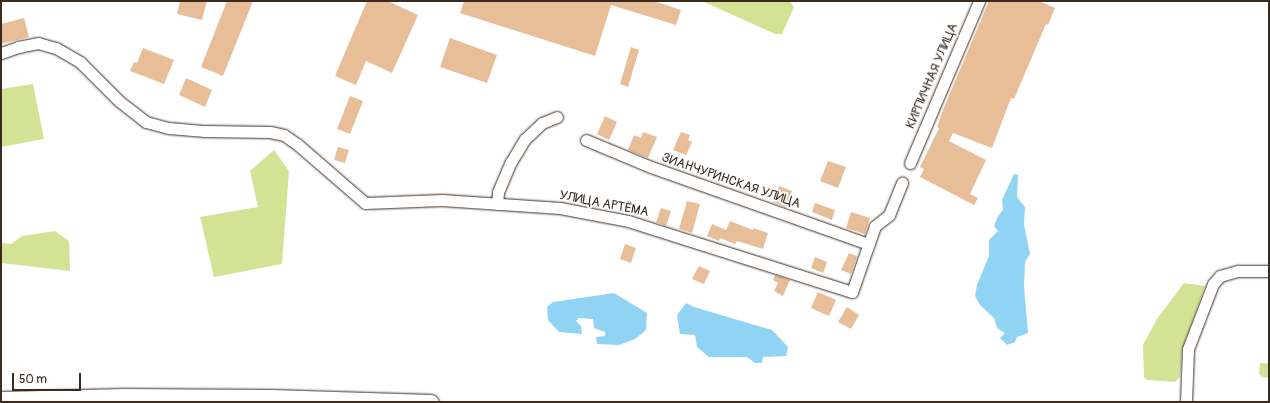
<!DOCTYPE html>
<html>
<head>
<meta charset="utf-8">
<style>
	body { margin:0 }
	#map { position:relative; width:1270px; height:403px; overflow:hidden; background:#fff; font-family:Pangolin,sans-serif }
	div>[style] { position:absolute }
	.green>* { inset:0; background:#d4e296 }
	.water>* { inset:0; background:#91d3f2 }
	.building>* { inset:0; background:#e8be98 }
	.roads { filter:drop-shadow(0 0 1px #3b2a1e) drop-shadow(0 0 1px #3b2a1e) }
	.minor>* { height:11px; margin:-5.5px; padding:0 5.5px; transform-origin:5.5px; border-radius:5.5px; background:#fff }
	.major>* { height:15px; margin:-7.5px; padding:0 7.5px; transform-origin:7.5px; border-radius:7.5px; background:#fff }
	span { translate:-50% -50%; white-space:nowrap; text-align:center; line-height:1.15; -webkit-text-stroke:3.5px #fff; paint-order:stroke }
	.street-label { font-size:13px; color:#3b2a1e }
	.frame { position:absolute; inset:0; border:2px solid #3b2a1e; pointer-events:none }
	.scale { position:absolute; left:12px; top:373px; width:69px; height:18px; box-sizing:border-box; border:2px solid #3b2a1e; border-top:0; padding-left:5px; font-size:12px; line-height:14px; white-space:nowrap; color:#3b2a1e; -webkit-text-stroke:3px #fff; paint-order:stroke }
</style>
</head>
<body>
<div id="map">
	<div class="green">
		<i style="clip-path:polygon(702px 1px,790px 1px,794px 7px,782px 34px,775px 34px)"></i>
		<i style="clip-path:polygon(33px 84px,44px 139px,1px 147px,1px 89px)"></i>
		<i style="clip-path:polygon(274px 150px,289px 171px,282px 264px,214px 277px,200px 217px,258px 207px,250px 171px)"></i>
		<i style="clip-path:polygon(55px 231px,69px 241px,70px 271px,1px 263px,1px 243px,11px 244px,22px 236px)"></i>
		<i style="clip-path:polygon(1184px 283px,1205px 286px,1182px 350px,1180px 377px,1175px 382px,1147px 380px,1144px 378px,1143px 345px,1157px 319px)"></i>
		<i style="clip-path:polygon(1260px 363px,1269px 363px,1269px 378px,1262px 377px,1259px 374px)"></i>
	</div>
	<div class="water">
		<i style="clip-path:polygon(1014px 174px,1018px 175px,1017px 197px,1025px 207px,1024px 225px,1030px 254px,1025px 262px,1024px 287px,1028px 333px,1017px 337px,1015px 342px,1007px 345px,1000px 338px,1005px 333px,997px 328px,994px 318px,980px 305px,975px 296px,977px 285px,989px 256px,989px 240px,998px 231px,994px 226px,998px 216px,1003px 210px,1002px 200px)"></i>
		<i style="clip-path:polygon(614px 293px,647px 313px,646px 330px,635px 339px,619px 345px,597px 344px,596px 337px,605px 336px,605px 332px,594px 328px,593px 319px,579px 318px,576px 321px,581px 326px,582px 334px,559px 332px,548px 320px,547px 307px,553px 302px)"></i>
		<i style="clip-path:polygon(686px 303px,694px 307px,772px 330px,788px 347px,786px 356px,763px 357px,762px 363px,755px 363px,747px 357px,709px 357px,697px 347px,695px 335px,680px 334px,677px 315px)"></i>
	</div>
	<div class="building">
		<i style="clip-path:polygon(180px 1px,207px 1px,202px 20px,177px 14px)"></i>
		<i style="clip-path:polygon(227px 1px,253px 1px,223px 76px,201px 67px)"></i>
		<i style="clip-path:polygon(367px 1px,388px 1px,418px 15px,392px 73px,366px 61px,356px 85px,335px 76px)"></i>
		<i style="clip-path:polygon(464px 1px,654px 1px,681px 10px,676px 25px,611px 5px,595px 56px,460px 13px)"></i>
		<i style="clip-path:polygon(989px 1px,1039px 1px,1055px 8px,1048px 25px,1046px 24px,1014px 99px,1011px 98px,992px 148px,953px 133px,949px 141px,986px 160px,970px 194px,978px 198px,974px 205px,920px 177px,924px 169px,920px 167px,939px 128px,937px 127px,943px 110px)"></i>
		<i style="clip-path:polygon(24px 18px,29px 37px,1px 44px,1px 24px)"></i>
		<i style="clip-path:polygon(450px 38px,497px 55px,487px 83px,440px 67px)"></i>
		<i style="clip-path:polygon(631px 47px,639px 50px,628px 87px,620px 84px)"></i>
		<i style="clip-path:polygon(143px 48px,174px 60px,164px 84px,130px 71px,134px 62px,137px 63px)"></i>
		<i style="clip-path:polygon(186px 78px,212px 90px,205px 107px,179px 95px)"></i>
		<i style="clip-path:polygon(350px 96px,363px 101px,350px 134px,337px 129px)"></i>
		<i style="clip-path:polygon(605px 116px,617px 122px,609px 140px,597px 134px)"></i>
		<i style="clip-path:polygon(643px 132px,657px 137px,648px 158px,628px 150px,634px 135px,641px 138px)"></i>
		<i style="clip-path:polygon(681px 132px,690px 135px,688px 140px,692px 142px,686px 155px,673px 150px)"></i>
		<i style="clip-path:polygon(338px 147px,349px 150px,345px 163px,334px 160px)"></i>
		<i style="clip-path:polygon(828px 161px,846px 167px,838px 188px,820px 181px)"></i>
		<i style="clip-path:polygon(779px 186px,792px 191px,786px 207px,773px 202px)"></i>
		<i style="clip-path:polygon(687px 201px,700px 204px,692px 233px,679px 229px)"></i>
		<i style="clip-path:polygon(815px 203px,835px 210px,832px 220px,812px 212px)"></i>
		<i style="clip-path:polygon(661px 208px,671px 211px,666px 226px,656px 222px)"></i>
		<i style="clip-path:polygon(851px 212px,870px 218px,865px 234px,846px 228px)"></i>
		<i style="clip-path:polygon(730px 221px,753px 230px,753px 228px,768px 233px,763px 249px,737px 241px,735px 244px,720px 238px,719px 241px,707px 236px,712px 224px,726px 230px)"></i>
		<i style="clip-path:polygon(625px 244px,636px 248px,631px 263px,620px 259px)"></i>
		<i style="clip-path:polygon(849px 253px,857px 256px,851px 274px,841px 270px)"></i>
		<i style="clip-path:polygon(815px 257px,827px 262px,823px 273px,811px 268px)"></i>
		<i style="clip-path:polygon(699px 266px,710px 271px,704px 284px,692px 279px)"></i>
		<i style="clip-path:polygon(775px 275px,790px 280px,783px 296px,774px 291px,778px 283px,773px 280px)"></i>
		<i style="clip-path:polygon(818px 292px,836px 300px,829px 316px,811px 308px)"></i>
		<i style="clip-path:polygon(847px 307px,859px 315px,851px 329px,838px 322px)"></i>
	</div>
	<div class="roads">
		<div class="minor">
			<i style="left:1px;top:53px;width:18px;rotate:-19deg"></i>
			<i style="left:18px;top:47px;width:20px;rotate:-11deg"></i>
			<i style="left:38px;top:43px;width:19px;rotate:16deg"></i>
			<i style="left:56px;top:48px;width:28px;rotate:30deg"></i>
			<i style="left:80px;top:62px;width:55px;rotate:45deg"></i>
			<i style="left:119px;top:101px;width:34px;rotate:38deg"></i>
			<i style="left:146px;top:122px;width:24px;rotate:15deg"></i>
			<i style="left:169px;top:128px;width:36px;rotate:5deg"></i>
			<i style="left:205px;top:131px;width:65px;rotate:0.9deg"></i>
			<i style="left:270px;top:132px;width:14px;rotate:12deg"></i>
			<i style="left:284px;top:135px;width:16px;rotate:35deg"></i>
			<i style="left:297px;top:144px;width:90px;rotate:40.9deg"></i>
			<i style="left:365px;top:203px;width:77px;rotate:-2.2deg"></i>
			<i style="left:442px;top:200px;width:118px;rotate:3.9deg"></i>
			<i style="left:560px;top:208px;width:69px;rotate:10.8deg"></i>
			<i style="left:628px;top:221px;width:235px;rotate:17.6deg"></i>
			<i style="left:852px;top:292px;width:70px;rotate:-70.8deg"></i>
			<i style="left:875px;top:226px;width:18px;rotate:-38deg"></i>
			<i style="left:889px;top:215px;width:35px;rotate:-68deg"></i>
			<i style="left:586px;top:140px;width:70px;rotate:22.6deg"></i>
			<i style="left:651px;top:167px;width:231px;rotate:19.5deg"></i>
			<i style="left:910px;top:163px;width:176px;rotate:-66.9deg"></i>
			<i style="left:497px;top:204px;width:12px;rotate:-85deg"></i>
			<i style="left:498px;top:192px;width:33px;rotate:-67deg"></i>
			<i style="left:511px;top:162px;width:27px;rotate:-59deg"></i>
			<i style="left:525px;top:139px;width:23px;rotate:-43deg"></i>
			<i style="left:542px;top:123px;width:16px;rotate:-22deg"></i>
			<i style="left:1186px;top:402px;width:53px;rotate:-87.8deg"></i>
			<i style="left:1188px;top:349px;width:70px;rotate:-69deg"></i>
			<i style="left:1213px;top:284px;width:11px;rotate:-49deg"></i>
			<i style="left:1220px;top:276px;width:19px;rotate:-16deg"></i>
			<i style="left:1238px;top:271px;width:31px"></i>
		</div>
		<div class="major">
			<i style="left:1px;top:399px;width:123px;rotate:-1.4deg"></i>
			<i style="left:124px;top:396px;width:147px;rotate:0.4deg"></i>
			<i style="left:271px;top:397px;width:160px;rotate:1.8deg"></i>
		</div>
	</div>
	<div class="street-label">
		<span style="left:932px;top:76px;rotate:-67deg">КИРПИЧНАЯ УЛИЦА</span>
		<span style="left:731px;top:181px;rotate:19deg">ЗИАНЧУРИНСКАЯ УЛИЦА</span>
		<span style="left:604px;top:204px;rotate:11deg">УЛИЦА АРТЁМА</span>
	</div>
	<div class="frame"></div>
	<div class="scale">50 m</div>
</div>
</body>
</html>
